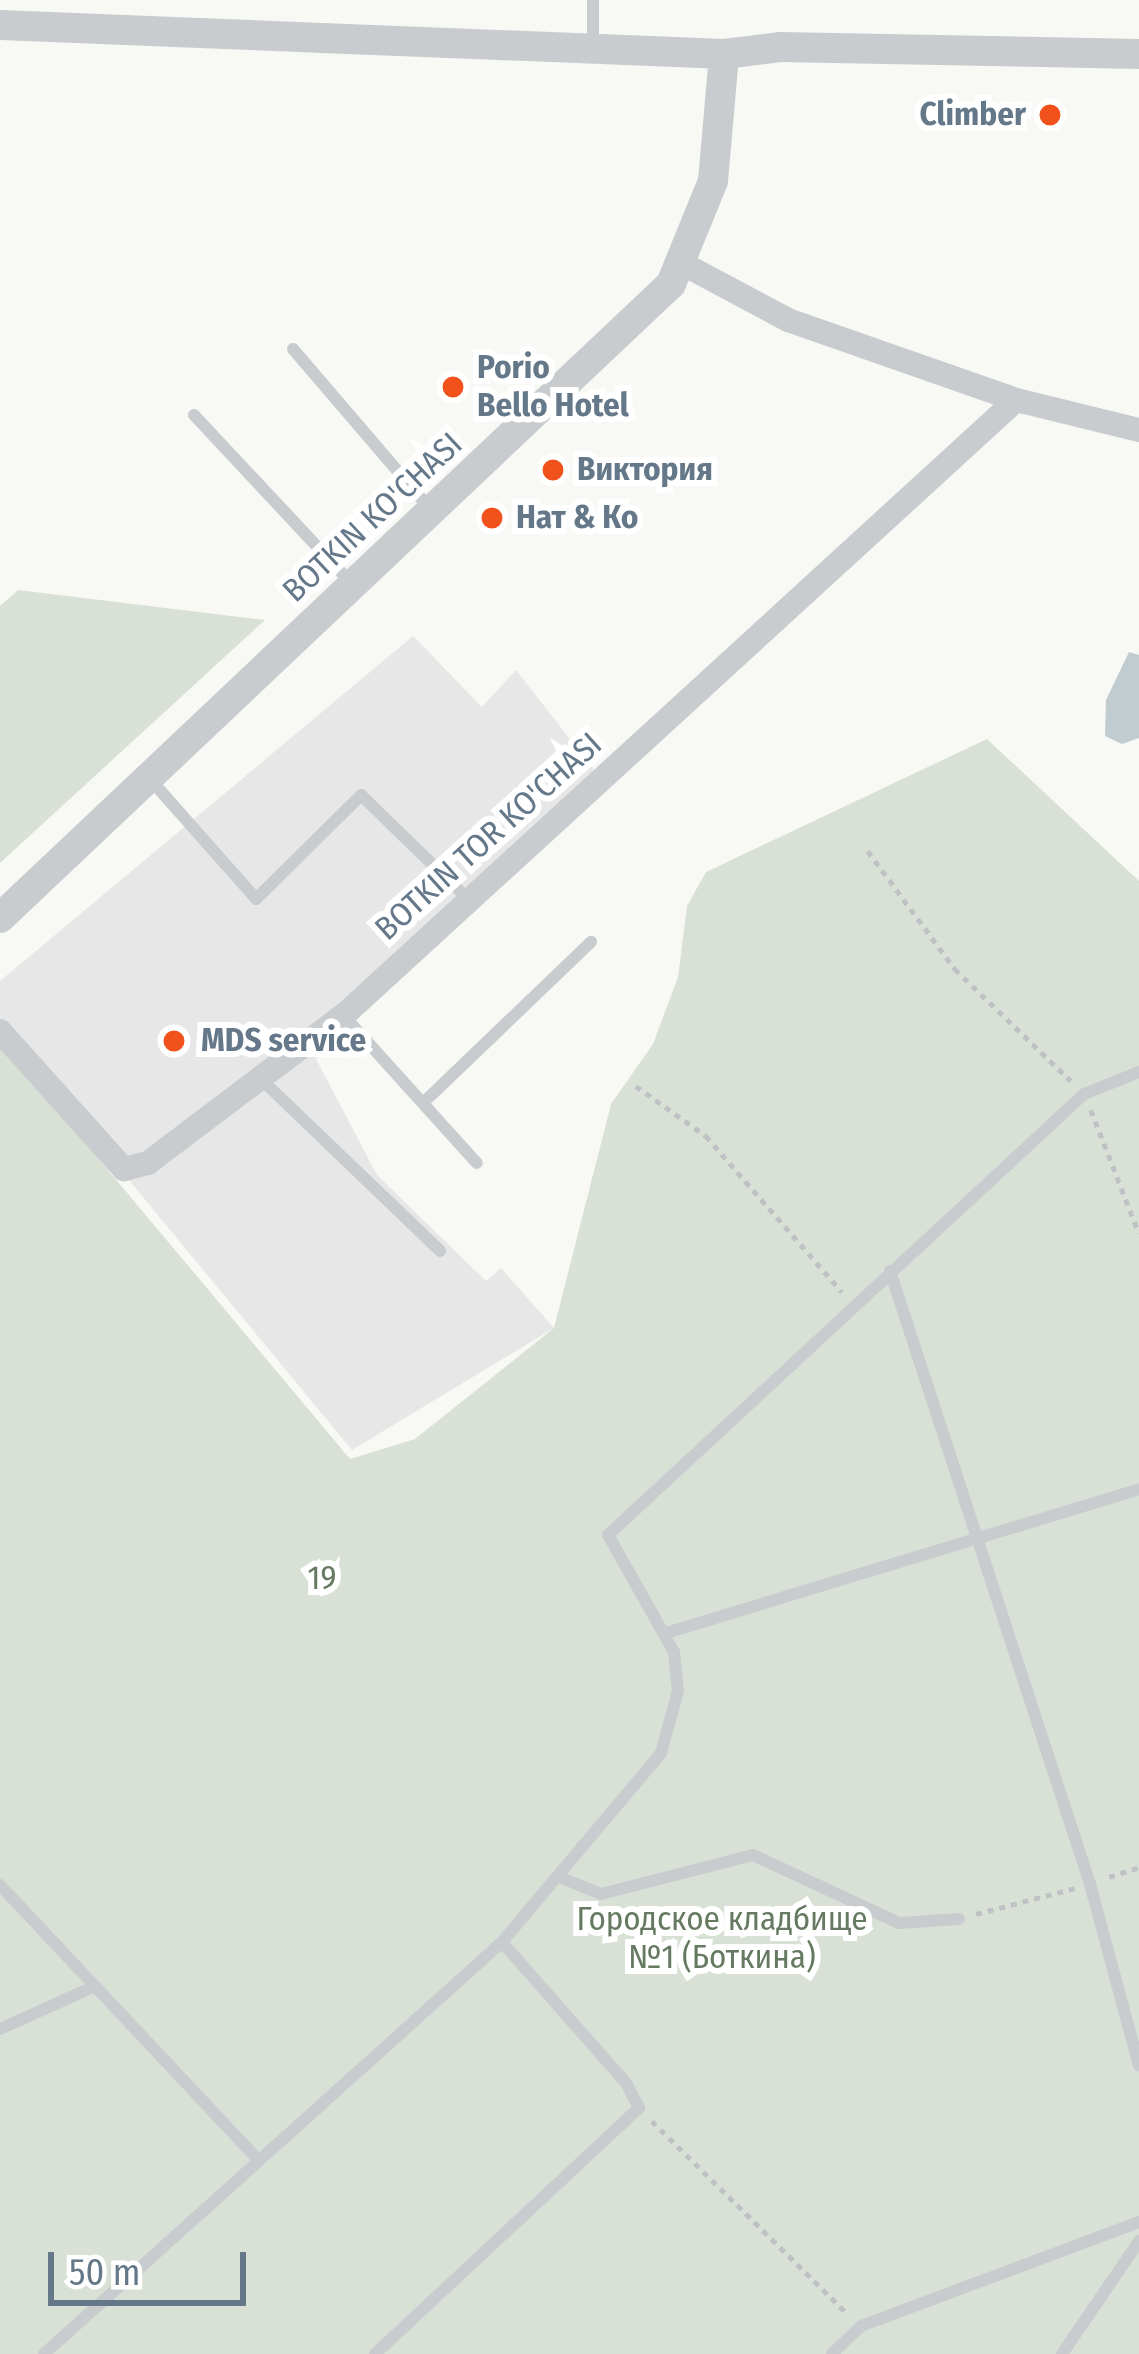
<!DOCTYPE html>
<html>
<head>
<meta charset="utf-8">
<style>
	body { margin:0 }
	#map { position:relative; width:1139px; height:2354px; overflow:hidden; background:#f8f8f5; font-family:"Fira Sans Condensed",sans-serif }
	div>[style] { position:absolute }
	.built>* { inset:0; background:#e6e7e6 }
	.green>* { inset:0; background:#d9e1d6 }
	.water>* { inset:0; background:#c1ccd1 }
	.path>* { height:4.5px; margin-top:-2.25px; transform-origin:0; background:repeating-linear-gradient(90deg,#bfc2c4 0 6px,transparent 0 12px) }
	.service>* { height:12px; margin:-6px; padding:0 6px; transform-origin:6px; border-radius:6px; background:#c8cccf }
	.minor>* { height:24px; margin:-12px; padding:0 12px; transform-origin:12px; border-radius:12px; background:#c8cccf }
	.tertiary>* { height:30px; margin:-15px; padding:0 15px; transform-origin:15px; border-radius:15px; background:#c8cccf }
	.dots>* { width:33px; height:33px; translate:-50% -50%; box-sizing:border-box; border:6px solid #fff; border-radius:50% }
	span { translate:-50% -50%; white-space:nowrap; text-align:center; line-height:1.15; -webkit-text-stroke:12px #fff; paint-order:stroke }
	.poi-label { font-size:33px; color:#657889; font-weight:700 }
	.right { translate:-100% -50%; text-align:right }
	.left { translate:0 -50%; text-align:left }
	.street-label { font-size:33px; color:#657889 }
	.park-label { font-size:33px; color:#657a60 }
	.scale { position:absolute; left:48px; top:2252px; width:198px; height:54px; box-sizing:border-box; border:6px solid #657889; border-top:0; padding-left:15px; font-size:36px; line-height:42px; white-space:nowrap; color:#657889; -webkit-text-stroke:9px #fff; paint-order:stroke }
</style>
</head>
<body>
<div id="map">
	<div class="built">
		<i style="clip-path:polygon(413px 636px,482px 707px,516px 670px,594px 770px,316px 1059px,377px 1175px,486px 1281px,501px 1268px,554px 1328px,352px 1450px,0 1024px,0 981px)"></i>
	</div>
	<div class="green">
		<i style="clip-path:polygon(18px 590px,265px 620px,0 863px,0 606px)"></i>
		<i style="clip-path:polygon(987px 739px,1139px 881px,1139px 2354px,0 2354px,0 1041px,350px 1459px,415px 1439px,554px 1328px,611px 1104px,653px 1044px,678px 977px,687px 906px,706px 872px)"></i>
	</div>
	<div class="water">
		<i style="clip-path:polygon(1129px 652px,1139px 655px,1139px 738px,1122px 744px,1105px 736px,1106px 700px)"></i>
	</div>
	<div class="path">
		<i style="left:868px;top:851px;width:147px;rotate:53.6deg"></i>
		<i style="left:955px;top:969px;width:161px;rotate:44deg"></i>
		<i style="left:636px;top:1086px;width:86px;rotate:35.5deg"></i>
		<i style="left:706px;top:1136px;width:207px;rotate:48.9deg"></i>
		<i style="left:1091px;top:1110px;width:132px;rotate:68.7deg"></i>
		<i style="left:1109px;top:1877px;width:32px;rotate:-18deg"></i>
		<i style="left:976px;top:1914px;width:102px;rotate:-14.7deg"></i>
		<i style="left:652px;top:2121px;width:276px;rotate:44.6deg"></i>
	</div>
	<div class="service">
		<i style="left:593px;top:47px;width:47px;rotate:-90deg"></i>
		<i style="left:293px;top:349px;width:213px;rotate:49.4deg"></i>
		<i style="left:194px;top:415px;width:233px;rotate:46.9deg"></i>
		<i style="left:150px;top:779px;width:160px;rotate:48.5deg"></i>
		<i style="left:256px;top:899px;width:148px;rotate:-44.7deg"></i>
		<i style="left:361px;top:795px;width:151px;rotate:44.2deg"></i>
		<i style="left:344px;top:1016px;width:198px;rotate:47.9deg"></i>
		<i style="left:264px;top:1082px;width:244px;rotate:43.8deg"></i>
		<i style="left:423px;top:1103px;width:233px;rotate:-43.8deg"></i>
		<i style="left:890px;top:1271px;width:645px;rotate:71.93deg"></i>
		<i style="left:1090px;top:1884px;width:188px;rotate:74.9deg"></i>
		<i style="left:666px;top:1633px;width:494px;rotate:-16.9deg"></i>
		<i style="left:562px;top:1878px;width:42px;rotate:22.3deg"></i>
		<i style="left:601px;top:1894px;width:157px;rotate:-14.4deg"></i>
		<i style="left:753px;top:1855px;width:161px;rotate:25deg"></i>
		<i style="left:899px;top:1923px;width:60px;rotate:-3.8deg"></i>
		<i style="left:0;top:1885px;width:373px;rotate:46.8deg"></i>
		<i style="left:0;top:2029px;width:102px;rotate:-24.3deg"></i>
		<i style="left:44px;top:2354px;width:616px;rotate:-41.97deg"></i>
		<i style="left:502px;top:1942px;width:247px;rotate:-49.9deg"></i>
		<i style="left:661px;top:1753px;width:64px;rotate:-74.7deg"></i>
		<i style="left:678px;top:1691px;width:39px;rotate:-96deg"></i>
		<i style="left:674px;top:1652px;width:134px;rotate:-119.4deg"></i>
		<i style="left:608px;top:1535px;width:649px;rotate:-42.81deg"></i>
		<i style="left:1084px;top:1094px;width:59px;rotate:-21.8deg"></i>
		<i style="left:375px;top:2354px;width:361px;rotate:-43deg"></i>
		<i style="left:639px;top:2108px;width:27px;rotate:-117deg"></i>
		<i style="left:627px;top:2084px;width:189px;rotate:-131.4deg"></i>
		<i style="left:832px;top:2354px;width:40px;rotate:-44deg"></i>
		<i style="left:861px;top:2326px;width:297px;rotate:-20.5deg"></i>
		<i style="left:1062px;top:2354px;width:137px;rotate:-55.7deg"></i>
	</div>
	<div class="minor">
		<i style="left:685px;top:265px;width:117px;rotate:28.1deg"></i>
		<i style="left:788px;top:320px;width:242px;rotate:19.3deg"></i>
		<i style="left:1016px;top:400px;width:127px;rotate:13.7deg"></i>
		<i style="left:0;top:1031px;width:186px;rotate:48.1deg"></i>
		<i style="left:124px;top:1169px;width:25px;rotate:-14deg"></i>
		<i style="left:148px;top:1163px;width:246px;rotate:-37.1deg"></i>
		<i style="left:344px;top:1015px;width:911px;rotate:-42.46deg"></i>
	</div>
	<div class="tertiary">
		<i style="left:0;top:25px;width:725px;rotate:2.29deg"></i>
		<i style="left:724px;top:54px;width:56px;rotate:-7.1deg"></i>
		<i style="left:780px;top:47px;width:359px;rotate:1.1deg"></i>
		<i style="left:0;top:918px;width:923px;rotate:-43.38deg"></i>
		<i style="left:671px;top:284px;width:111px;rotate:-67.8deg"></i>
		<i style="left:713px;top:181px;width:127px;rotate:-85deg"></i>
	</div>
	<div class="dots">
		<i style="left:1050px;top:115px;background:#f1521c"></i>
		<i style="left:453px;top:387px;background:#f1521c"></i>
		<i style="left:553px;top:470px;background:#f1521c"></i>
		<i style="left:492px;top:518px;background:#f1521c"></i>
		<i style="left:174px;top:1041px;background:#f1521c"></i>
	</div>
	<div class="poi-label">
		<span class="right" style="left:1026px;top:115px">Climber</span>
		<span class="left" style="left:477px;top:387px">Porio<br>Bello Hotel</span>
		<span class="left" style="left:577px;top:470px">Виктория</span>
		<span class="left" style="left:516px;top:518px">Нат &amp; Ко</span>
		<span class="left" style="left:201px;top:1041px">MDS service</span>
	</div>
	<div class="street-label">
		<span style="left:373px;top:518px;rotate:-43deg">BOTKIN KO'CHASI</span>
		<span style="left:489px;top:837px;rotate:-42deg">BOTKIN TOR KO'CHASI</span>
	</div>
	<div class="park-label">
		<span style="left:322px;top:1579px">19</span>
		<span style="left:722px;top:1939px">Городское кладбище<br>№1 (Боткина)</span>
	</div>
	<div class="scale">50 m</div>
</div>
</body>
</html>
